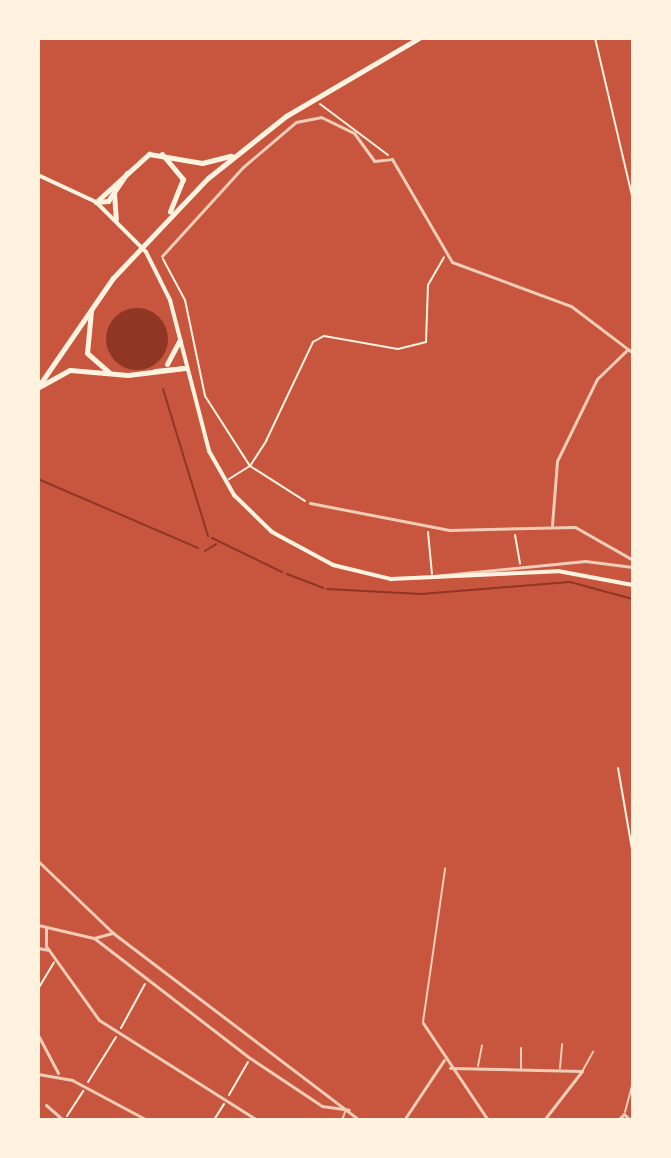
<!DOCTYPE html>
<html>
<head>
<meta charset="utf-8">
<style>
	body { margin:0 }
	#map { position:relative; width:671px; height:1158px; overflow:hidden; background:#c8553d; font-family:Cabin,sans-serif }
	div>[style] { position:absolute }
	.water>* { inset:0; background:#8f3625 }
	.round { border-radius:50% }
	.stream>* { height:2px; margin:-1px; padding:0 1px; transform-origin:1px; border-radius:1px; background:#8f3625 }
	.path>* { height:2px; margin:-1px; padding:0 1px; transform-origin:1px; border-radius:1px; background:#fff3e0 }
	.service>* { height:2px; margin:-1px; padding:0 1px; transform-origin:1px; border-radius:1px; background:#f1ccb7 }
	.minor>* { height:3px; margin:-1.5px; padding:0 1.5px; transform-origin:1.5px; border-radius:1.5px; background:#f1ccb7 }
	.secondary>* { height:4px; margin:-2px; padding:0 2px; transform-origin:2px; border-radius:2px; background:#fff3e0 }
	.trunk>* { height:5px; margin:-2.5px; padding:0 2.5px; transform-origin:2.5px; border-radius:2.5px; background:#fff3e0 }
	span { translate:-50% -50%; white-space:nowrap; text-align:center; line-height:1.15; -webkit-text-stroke:6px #fff3e0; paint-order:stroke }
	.frame { position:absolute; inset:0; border:40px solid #fff3e0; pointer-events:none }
</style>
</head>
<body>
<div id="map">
	<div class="water">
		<i class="round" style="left:106px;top:308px;width:62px;height:62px"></i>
	</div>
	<div class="stream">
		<i style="left:163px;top:389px;width:154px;rotate:73deg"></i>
		<i style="left:38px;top:479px;width:174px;rotate:23.3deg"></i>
		<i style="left:212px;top:538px;width:78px;rotate:25.9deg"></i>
		<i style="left:205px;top:551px;width:13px;rotate:-32deg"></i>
		<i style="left:287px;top:574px;width:39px;rotate:21deg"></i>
		<i style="left:327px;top:589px;width:94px;rotate:3deg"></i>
		<i style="left:421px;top:594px;width:149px;rotate:-4.6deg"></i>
		<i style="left:570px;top:582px;width:65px;rotate:15.1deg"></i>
	</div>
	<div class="path">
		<i style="left:595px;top:38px;width:166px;rotate:76.8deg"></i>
		<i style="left:320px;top:104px;width:85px;rotate:36.9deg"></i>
		<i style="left:163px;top:259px;width:47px;rotate:61.8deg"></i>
		<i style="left:185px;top:300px;width:98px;rotate:78.2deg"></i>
		<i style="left:205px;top:396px;width:83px;rotate:57.3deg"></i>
		<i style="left:250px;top:466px;width:65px;rotate:32.5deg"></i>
		<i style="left:229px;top:479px;width:25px;rotate:-32deg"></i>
		<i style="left:250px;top:466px;width:30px;rotate:-57deg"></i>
		<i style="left:266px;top:441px;width:110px;rotate:-64.6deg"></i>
		<i style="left:313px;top:342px;width:13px;rotate:-29deg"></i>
		<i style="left:324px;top:336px;width:75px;rotate:10deg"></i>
		<i style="left:398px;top:349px;width:29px;rotate:-14deg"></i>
		<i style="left:426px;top:342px;width:57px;rotate:-88deg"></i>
		<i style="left:428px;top:285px;width:32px;rotate:-60deg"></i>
		<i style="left:428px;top:532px;width:42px;rotate:84.6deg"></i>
		<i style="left:515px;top:535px;width:29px;rotate:80deg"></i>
		<i style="left:618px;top:768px;width:88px;rotate:80.2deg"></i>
		<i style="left:38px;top:989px;width:31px;rotate:-59deg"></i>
		<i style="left:121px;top:1028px;width:50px;rotate:-61.4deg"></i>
		<i style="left:88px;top:1082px;width:53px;rotate:-58.1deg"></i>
		<i style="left:229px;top:1095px;width:38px;rotate:-60deg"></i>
		<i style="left:67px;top:1116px;width:30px;rotate:-57deg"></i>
		<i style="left:214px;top:1120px;width:19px;rotate:-58deg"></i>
	</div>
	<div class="service">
		<i style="left:423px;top:1022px;width:155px;rotate:-81.8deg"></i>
		<i style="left:521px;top:1048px;width:20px;rotate:90deg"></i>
		<i style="left:478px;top:1066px;width:21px;rotate:-79deg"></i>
		<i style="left:560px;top:1068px;width:24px;rotate:-85deg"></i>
		<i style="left:583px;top:1070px;width:21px;rotate:-61deg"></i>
		<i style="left:625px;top:1112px;width:30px;rotate:-75deg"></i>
		<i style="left:342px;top:1120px;width:9px;rotate:-69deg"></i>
	</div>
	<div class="minor">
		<i style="left:162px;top:256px;width:120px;rotate:-47.7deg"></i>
		<i style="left:243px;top:167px;width:70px;rotate:-40.3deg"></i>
		<i style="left:296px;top:122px;width:25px;rotate:-11deg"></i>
		<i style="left:321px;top:117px;width:37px;rotate:26deg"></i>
		<i style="left:354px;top:133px;width:34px;rotate:54deg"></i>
		<i style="left:374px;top:161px;width:18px;rotate:-6deg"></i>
		<i style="left:392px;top:159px;width:119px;rotate:59.8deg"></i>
		<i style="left:452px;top:262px;width:127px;rotate:20.3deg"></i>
		<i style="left:571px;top:306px;width:78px;rotate:37.2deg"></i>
		<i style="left:310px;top:503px;width:142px;rotate:11deg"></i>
		<i style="left:449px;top:530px;width:126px;rotate:-1.4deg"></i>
		<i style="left:575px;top:527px;width:67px;rotate:29.6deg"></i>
		<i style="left:552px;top:525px;width:64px;rotate:-85.5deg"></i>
		<i style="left:557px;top:461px;width:91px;rotate:-64deg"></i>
		<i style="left:597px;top:379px;width:43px;rotate:-44.1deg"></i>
		<i style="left:434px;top:576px;width:152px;rotate:-5.7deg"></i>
		<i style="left:585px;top:561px;width:48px;rotate:7.1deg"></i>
		<i style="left:38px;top:861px;width:104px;rotate:43.8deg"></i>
		<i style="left:113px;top:933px;width:309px;rotate:37.2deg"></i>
		<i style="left:38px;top:925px;width:57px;rotate:13.1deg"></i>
		<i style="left:94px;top:938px;width:20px;rotate:-15deg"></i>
		<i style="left:46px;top:928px;width:18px;rotate:90deg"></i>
		<i style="left:46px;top:946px;width:91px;rotate:54.4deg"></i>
		<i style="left:99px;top:1020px;width:187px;rotate:32.3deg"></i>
		<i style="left:94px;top:938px;width:197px;rotate:37.6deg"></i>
		<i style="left:250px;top:1058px;width:87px;rotate:33.7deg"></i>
		<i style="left:322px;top:1106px;width:27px;rotate:8deg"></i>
		<i style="left:38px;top:948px;width:11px;rotate:10deg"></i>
		<i style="left:423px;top:1023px;width:117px;rotate:56.2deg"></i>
		<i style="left:38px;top:1035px;width:43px;rotate:62.2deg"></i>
		<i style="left:450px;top:1068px;width:132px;rotate:1.3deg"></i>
		<i style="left:38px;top:1074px;width:35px;rotate:10deg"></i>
		<i style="left:72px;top:1080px;width:85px;rotate:28.1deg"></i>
		<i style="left:46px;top:1105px;width:23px;rotate:41deg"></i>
		<i style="left:404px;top:1120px;width:72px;rotate:-56.3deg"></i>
		<i style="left:544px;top:1120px;width:62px;rotate:-52.2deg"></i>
		<i style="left:618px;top:1120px;width:8px;rotate:-45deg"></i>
		<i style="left:624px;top:1114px;width:8px;rotate:45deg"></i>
	</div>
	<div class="secondary">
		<i style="left:38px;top:175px;width:64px;rotate:25deg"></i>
		<i style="left:96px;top:202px;width:71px;rotate:45deg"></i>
		<i style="left:146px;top:252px;width:54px;rotate:63.4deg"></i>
		<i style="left:170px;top:300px;width:156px;rotate:75.5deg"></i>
		<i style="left:209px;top:451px;width:51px;rotate:60.4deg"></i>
		<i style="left:234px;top:495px;width:53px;rotate:44.2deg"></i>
		<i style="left:272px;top:532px;width:69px;rotate:28.4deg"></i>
		<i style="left:333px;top:565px;width:60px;rotate:13.6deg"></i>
		<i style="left:391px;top:579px;width:167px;rotate:-2.7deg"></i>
		<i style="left:558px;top:571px;width:76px;rotate:10.6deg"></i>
	</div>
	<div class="trunk">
		<i style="left:162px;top:154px;width:33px;rotate:50deg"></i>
		<i style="left:183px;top:179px;width:35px;rotate:112deg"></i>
		<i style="left:114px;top:193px;width:26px;rotate:86deg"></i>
		<i style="left:96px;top:202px;width:72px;rotate:-42.2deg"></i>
		<i style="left:149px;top:154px;width:54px;rotate:9.6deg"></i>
		<i style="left:202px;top:163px;width:30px;rotate:-14deg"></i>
		<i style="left:96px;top:202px;width:12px;rotate:-5deg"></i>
		<i style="left:108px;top:201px;width:34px;rotate:-56deg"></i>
		<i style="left:91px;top:311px;width:42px;rotate:95.4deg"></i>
		<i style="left:87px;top:353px;width:29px;rotate:41deg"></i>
		<i style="left:167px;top:364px;width:27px;rotate:-62deg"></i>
		<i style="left:155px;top:371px;width:30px;rotate:-6deg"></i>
		<i style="left:38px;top:387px;width:132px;rotate:-55.5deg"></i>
		<i style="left:113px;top:278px;width:138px;rotate:-46.5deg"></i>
		<i style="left:208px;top:178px;width:100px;rotate:-38.5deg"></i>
		<i style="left:286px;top:116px;width:154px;rotate:-30.4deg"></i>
		<i style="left:39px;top:387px;width:35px;rotate:-29deg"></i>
		<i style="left:70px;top:370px;width:58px;rotate:4.9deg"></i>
		<i style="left:128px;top:375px;width:57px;rotate:-7deg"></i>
	</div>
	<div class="frame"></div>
</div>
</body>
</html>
